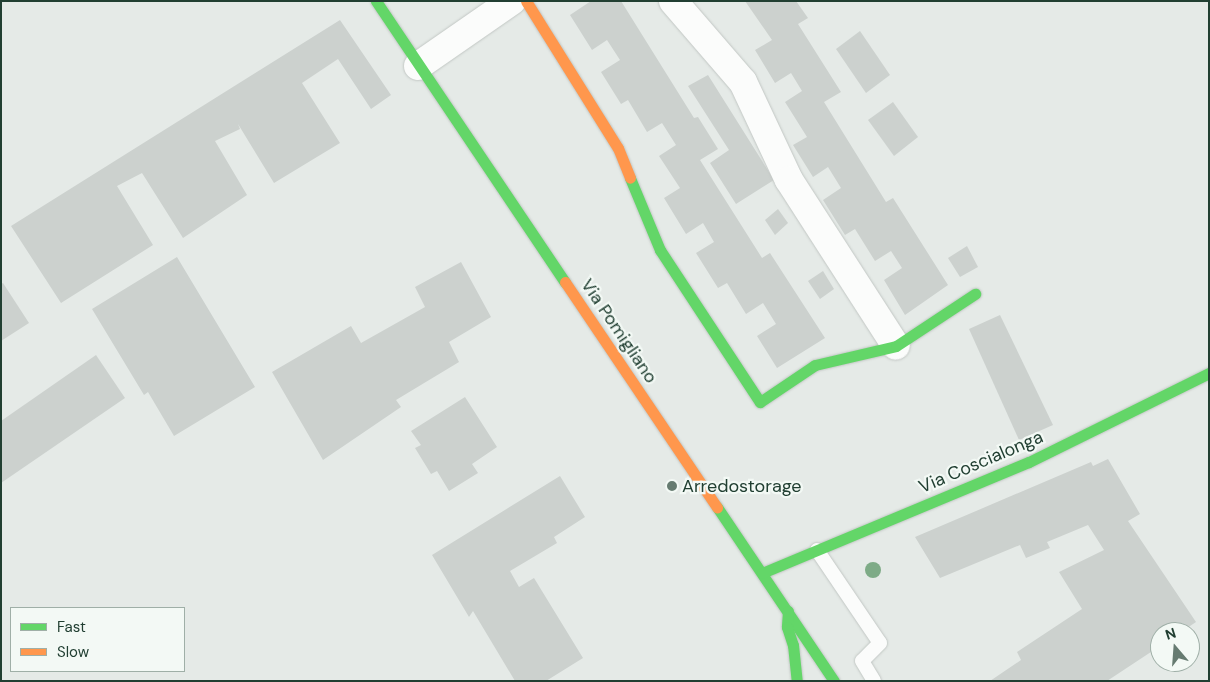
<!DOCTYPE html>
<html>
<head>
<meta charset="utf-8">
<style>
	body { margin:0 }
	#map { position:relative; width:1210px; height:682px; overflow:hidden; background:#e5eae7; font-family:"DM Sans",sans-serif }
	div>[style] { position:absolute }
	.building>* { inset:0; background:#ccd1ce }
	.roads { filter:drop-shadow(0 0 1px #c2c7c4) drop-shadow(0 0 1px #c2c7c4) }
	.lane>* { height:14px; margin:-7px; padding:0 7px; transform-origin:7px; border-radius:7px; background:#fbfcfb }
	.street>* { height:28px; margin:-14px; padding:0 14px; transform-origin:14px; border-radius:14px; background:#fbfcfb }
	.fast>* { height:11px; margin:-5.5px; padding:0 5.5px; transform-origin:5.5px; border-radius:5.5px; background:#63d668 }
	.slow>* { height:11px; margin:-5.5px; padding:0 5.5px; transform-origin:5.5px; border-radius:5.5px; background:#ff974d }
	.trees>* { width:16px; height:16px; margin:-8px; border-radius:50%; background:#7eab87 }
	.dots>* { width:14px; height:14px; translate:-50% -50%; box-sizing:border-box; border:2px solid #f3f9f5; border-radius:50% }
	span { translate:-50% -50%; white-space:nowrap; text-align:center; line-height:1.15; -webkit-text-stroke:4.5px #f3f9f5; paint-order:stroke }
	.street-label { font-size:18px; color:#213f32 }
	.poi-label { font-size:18px; color:#213f32 }
	.left { translate:0 -50%; text-align:left }
	.frame { position:absolute; inset:0; border:2px solid #213f32; pointer-events:none }
	.legend { position:absolute; left:10px; top:607px; width:175px; height:65px; box-sizing:border-box; background:#f3f9f5; border:1px solid #9fafa7; margin:0; padding:6px 9px; list-style:none; font-size:15px; color:#213f32 }
	.legend li { display:flex; align-items:center; gap:10px; height:25px }
	.legend b { width:25px; border:1px solid #9fafa7 }
	.north { position:absolute; left:1150px; top:622px; width:50px; height:50px; box-sizing:border-box; background:#f3f9f5; border:1px solid #9fafa7; border-radius:50%; rotate:342deg; font-size:14px; font-weight:700; line-height:20px; text-align:center; color:#213f32 }
	.north::after { content:''; display:block; margin:auto; width:18px; height:22px; background:#667b71; clip-path:polygon(50% 0,100% 100%,50% 72%,0 100%) }
</style>
</head>
<body>
<div id="map">
	<div class="building">
		<i style="clip-path:polygon(591px 1px,621px 1px,694px 118px,698px 117px,718px 149px,700px 160px,762px 258px,770px 253px,825px 338px,777px 368px,757px 336px,776px 324px,763px 303px,746px 314px,727px 283px,718px 288px,696px 253px,714px 242px,703px 223px,686px 234px,664px 198px,680px 188px,659px 156px,676px 145px,662px 123px,647px 132px,628px 100px,621px 104px,601px 72px,620px 60px,607px 40px,592px 50px,570px 15px)"></i>
		<i style="clip-path:polygon(745px 1px,796px 1px,808px 18px,798px 24px,841px 92px,824px 102px,886px 202px,893px 198px,948px 285px,905px 315px,884px 280px,902px 268px,891px 251px,875px 261px,855px 229px,845px 235px,823px 200px,841px 188px,828px 167px,813px 177px,793px 145px,807px 137px,785px 102px,802px 91px,791px 73px,775px 83px,755px 50px,772px 40px)"></i>
		<i style="clip-path:polygon(340px 20px,391px 95px,371px 109px,338px 59px,302px 83px,340px 143px,274px 183px,238px 124px,240px 129px,215px 141px,247px 195px,183px 238px,142px 173px,117px 186px,153px 245px,61px 303px,11px 226px)"></i>
		<i style="clip-path:polygon(860px 31px,890px 75px,866px 93px,836px 49px)"></i>
		<i style="clip-path:polygon(708px 75px,774px 180px,736px 204px,710px 163px,729px 150px,688px 86px)"></i>
		<i style="clip-path:polygon(893px 102px,918px 137px,894px 156px,868px 120px)"></i>
		<i style="clip-path:polygon(778px 209px,788px 223px,775px 235px,765px 220px)"></i>
		<i style="clip-path:polygon(967px 246px,978px 267px,960px 277px,948px 258px)"></i>
		<i style="clip-path:polygon(177px 257px,255px 387px,174px 436px,148px 392px,144px 395px,92px 309px)"></i>
		<i style="clip-path:polygon(461px 262px,491px 317px,449px 342px,459px 362px,396px 400px,401px 407px,323px 460px,272px 372px,351px 326px,361px 343px,425px 307px,415px 287px)"></i>
		<i style="clip-path:polygon(823px 271px,834px 289px,820px 299px,808px 281px)"></i>
		<i style="clip-path:polygon(3px 283px,29px 323px,1px 341px,1px 284px)"></i>
		<i style="clip-path:polygon(1000px 315px,1053px 425px,1019px 440px,969px 329px)"></i>
		<i style="clip-path:polygon(96px 355px,125px 398px,1px 483px,1px 421px)"></i>
		<i style="clip-path:polygon(465px 397px,497px 447px,472px 464px,478px 473px,449px 491px,437px 471px,431px 474px,415px 448px,421px 445px,411px 431px)"></i>
		<i style="clip-path:polygon(1108px 459px,1140px 514px,1128px 521px,1196px 622px,1181px 632px,1160px 632px,1160px 646px,1107px 681px,990px 681px,1021px 660px,1017px 652px,1082px 609px,1059px 572px,1104px 550px,1088px 525px,1047px 542px,1050px 548px,1026px 558px,1020px 545px,940px 578px,915px 537px,1091px 462px,1093px 466px)"></i>
		<i style="clip-path:polygon(560px 476px,585px 517px,554px 537px,557px 543px,510px 571px,519px 587px,534px 578px,583px 658px,546px 681px,515px 681px,473px 611px,469px 617px,432px 555px)"></i>
	</div>
	<div class="roads">
		<div class="lane">
			<i style="left:817px;top:550px;width:112px;rotate:55.9deg"></i>
			<i style="left:880px;top:643px;width:25px;rotate:135deg"></i>
			<i style="left:862px;top:661px;width:23px;rotate:59deg"></i>
		</div>
		<div class="street">
			<i style="left:673px;top:1px;width:107px;rotate:49.2deg"></i>
			<i style="left:743px;top:82px;width:108px;rotate:64.9deg"></i>
			<i style="left:789px;top:180px;width:197px;rotate:57.2deg"></i>
			<i style="left:418px;top:66px;width:114px;rotate:-34.7deg"></i>
		</div>
		<div class="fast">
			<i style="left:376px;top:1px;width:339px;rotate:56.1deg"></i>
			<i style="left:630px;top:178px;width:78px;rotate:67.4deg"></i>
			<i style="left:660px;top:250px;width:182px;rotate:56.7deg"></i>
			<i style="left:760px;top:402px;width:66px;rotate:-33.9deg"></i>
			<i style="left:815px;top:365px;width:83px;rotate:-13.2deg"></i>
			<i style="left:896px;top:346px;width:95px;rotate:-33.4deg"></i>
			<i style="left:717px;top:507px;width:210px;rotate:56.1deg"></i>
			<i style="left:762px;top:573px;width:289px;rotate:-22.6deg"></i>
			<i style="left:1029px;top:462px;width:201px;rotate:-26.3deg"></i>
			<i style="left:788px;top:611px;width:16px;rotate:94deg"></i>
			<i style="left:787px;top:627px;width:19px;rotate:72deg"></i>
			<i style="left:793px;top:645px;width:36px;rotate:84deg"></i>
		</div>
		<div class="slow">
			<i style="left:526px;top:1px;width:173px;rotate:58deg"></i>
			<i style="left:618px;top:148px;width:32px;rotate:68deg"></i>
			<i style="left:565px;top:282px;width:272px;rotate:56deg"></i>
		</div>
	</div>
	<div class="trees">
		<i style="left:873px;top:570px"></i>
	</div>
	<div class="dots">
		<i style="left:672px;top:486px;background:#667b71"></i>
	</div>
	<div class="street-label">
		<span style="left:619px;top:331px;rotate:56deg">Via Pomigliano</span>
		<span style="left:981px;top:462px;rotate:-23deg">Via Coscialonga</span>
	</div>
	<div class="poi-label">
		<span class="left" style="left:682px;top:486px">Arredostorage</span>
	</div>
	<div class="frame"></div>
	<ul class="legend">
	<li><b style="height:6px;background:#63d668"></b>Fast</li>
	<li><b style="height:6px;background:#ff974d"></b>Slow</li>
	</ul>
	<div class="north">N</div>
</div>
</body>
</html>
